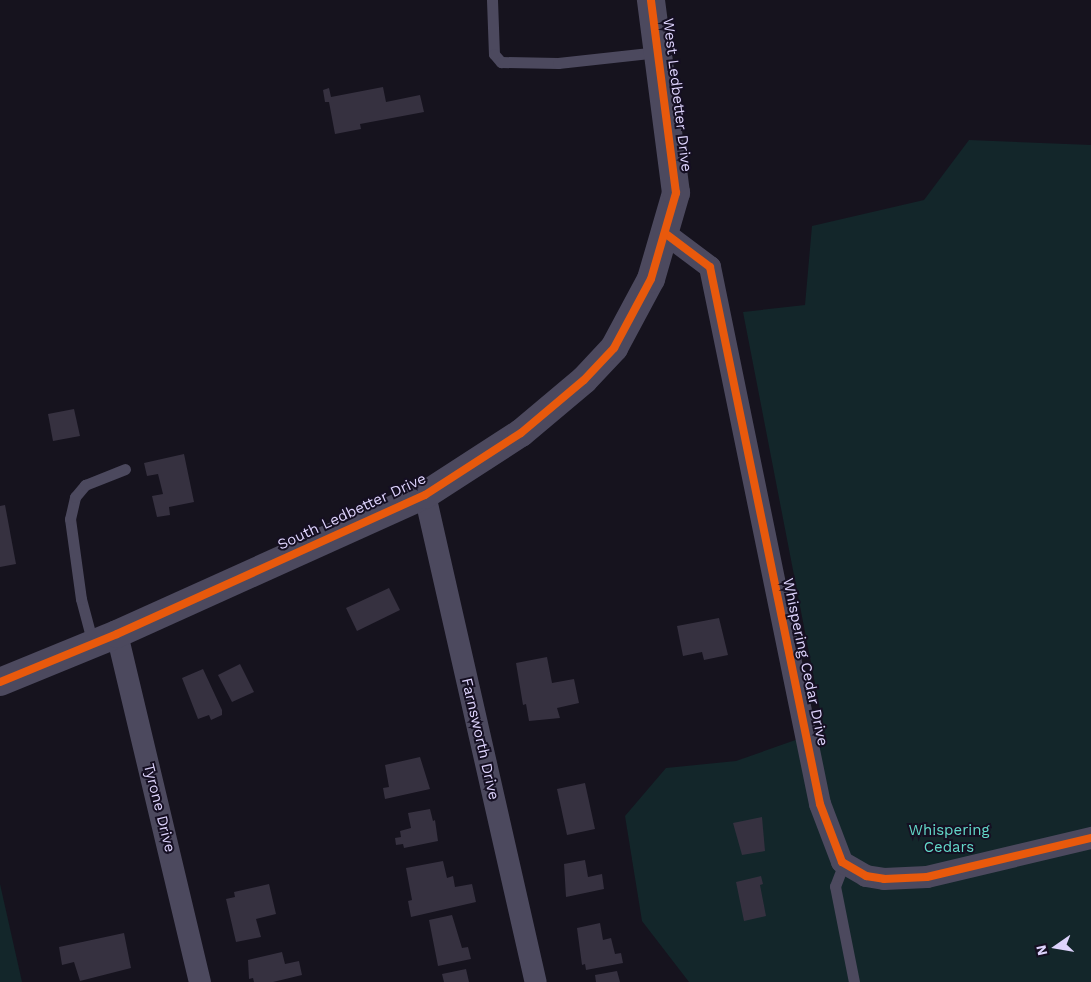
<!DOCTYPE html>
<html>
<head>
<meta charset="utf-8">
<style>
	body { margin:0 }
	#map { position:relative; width:1091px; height:982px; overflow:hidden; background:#16131e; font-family:"Work Sans",sans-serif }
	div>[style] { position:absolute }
	.green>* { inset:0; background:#13262a }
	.building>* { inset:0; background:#363140 }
	.service>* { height:11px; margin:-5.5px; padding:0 5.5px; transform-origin:5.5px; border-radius:5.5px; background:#4c495e }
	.minor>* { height:22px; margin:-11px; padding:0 11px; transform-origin:11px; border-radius:11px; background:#4c495e }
	.tertiary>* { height:28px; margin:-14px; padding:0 14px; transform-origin:14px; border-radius:14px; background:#4c495e }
	.cycleway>* { height:8px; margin:-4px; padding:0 4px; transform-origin:4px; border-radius:4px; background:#e8590c }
	span { translate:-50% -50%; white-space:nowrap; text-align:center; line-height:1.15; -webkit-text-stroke:4px #150f22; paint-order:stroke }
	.street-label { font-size:15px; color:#ddd3fc }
	.park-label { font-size:15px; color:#63d8c9 }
	.north { position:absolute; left:1031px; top:922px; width:50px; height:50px; -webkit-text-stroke:4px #150f22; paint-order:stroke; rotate:257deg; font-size:14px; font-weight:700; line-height:20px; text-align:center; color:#ddd3fc }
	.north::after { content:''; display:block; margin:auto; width:18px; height:22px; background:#ddd3fc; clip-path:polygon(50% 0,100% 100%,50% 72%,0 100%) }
</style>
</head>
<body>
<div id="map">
	<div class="green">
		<i style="clip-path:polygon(969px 140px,1091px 145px,1091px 982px,689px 982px,642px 921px,625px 816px,666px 768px,736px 761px,824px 730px,743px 312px,805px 305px,812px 226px,924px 200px)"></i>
		<i style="clip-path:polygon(0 884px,22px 982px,0 982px)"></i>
	</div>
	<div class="building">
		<i style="clip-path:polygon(383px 87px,386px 102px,420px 95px,424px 112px,360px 124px,361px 129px,335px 134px,329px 102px,325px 102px,323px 90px,329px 88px,331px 97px)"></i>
		<i style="clip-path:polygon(74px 409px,80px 436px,53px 441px,48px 414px)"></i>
		<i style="clip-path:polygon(184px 454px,194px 502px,169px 507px,170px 515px,157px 517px,152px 496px,163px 494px,158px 474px,147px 476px,144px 463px)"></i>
		<i style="clip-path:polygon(5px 505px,16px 564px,0 567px,0 506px)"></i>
		<i style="clip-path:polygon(389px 588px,400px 610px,357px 631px,346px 608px)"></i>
		<i style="clip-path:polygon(719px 618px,728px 655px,704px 660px,702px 652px,683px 656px,677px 626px)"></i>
		<i style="clip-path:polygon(547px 657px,552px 683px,574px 679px,579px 703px,557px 708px,560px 718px,529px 721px,526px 704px,523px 705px,516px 663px)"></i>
		<i style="clip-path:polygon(240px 664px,254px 692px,232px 702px,218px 675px)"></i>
		<i style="clip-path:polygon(203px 669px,222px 710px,222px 715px,211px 720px,209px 715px,198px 719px,182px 678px)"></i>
		<i style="clip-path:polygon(420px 757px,430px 789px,385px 799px,383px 788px,389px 787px,385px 765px)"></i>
		<i style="clip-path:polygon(585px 783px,595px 829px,567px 835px,557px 789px)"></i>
		<i style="clip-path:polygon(430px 809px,433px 821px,435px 820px,438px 841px,404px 848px,403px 844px,396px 845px,395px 838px,401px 837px,400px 831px,411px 828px,408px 813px)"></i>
		<i style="clip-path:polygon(762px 817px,765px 851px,742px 855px,733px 823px)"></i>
		<i style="clip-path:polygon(585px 860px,588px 877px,602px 874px,604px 889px,566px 897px,564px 864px)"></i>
		<i style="clip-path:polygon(443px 861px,447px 878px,453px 876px,455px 887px,472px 884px,476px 902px,411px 917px,408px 901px,412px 900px,406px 868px)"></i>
		<i style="clip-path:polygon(761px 876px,763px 884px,760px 885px,766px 916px,744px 921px,736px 882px)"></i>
		<i style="clip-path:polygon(269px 884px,276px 914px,256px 919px,261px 937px,236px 942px,226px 899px,235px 897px,234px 892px)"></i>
		<i style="clip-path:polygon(452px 915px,462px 948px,468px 947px,471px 959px,438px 966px,429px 920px)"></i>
		<i style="clip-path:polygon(600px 923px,603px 940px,611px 938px,615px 954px,621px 953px,623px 963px,586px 970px,585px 964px,582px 965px,577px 928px)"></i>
		<i style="clip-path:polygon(124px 933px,131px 968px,80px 981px,74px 962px,62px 965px,59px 947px)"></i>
		<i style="clip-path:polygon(282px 952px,285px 964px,299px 961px,302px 975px,273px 982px,254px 982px,253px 978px,249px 979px,248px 960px)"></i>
		<i style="clip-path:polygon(466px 969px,469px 982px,444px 982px,442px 974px)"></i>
		<i style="clip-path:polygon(617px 971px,620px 982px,596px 982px,595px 975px)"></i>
	</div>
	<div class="service">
		<i style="left:492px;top:0;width:54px;rotate:87.9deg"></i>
		<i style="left:494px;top:54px;width:11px;rotate:49deg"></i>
		<i style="left:501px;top:62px;width:57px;rotate:1deg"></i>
		<i style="left:558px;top:63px;width:101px;rotate:-6.3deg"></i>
		<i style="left:93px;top:644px;width:47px;rotate:-104.9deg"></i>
		<i style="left:81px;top:599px;width:81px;rotate:-97.8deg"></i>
		<i style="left:70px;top:519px;width:23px;rotate:-77deg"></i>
		<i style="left:75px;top:497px;width:16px;rotate:-50deg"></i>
		<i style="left:85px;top:485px;width:43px;rotate:-21.8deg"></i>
		<i style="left:844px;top:863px;width:25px;rotate:111deg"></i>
		<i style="left:835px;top:886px;width:98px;rotate:78.8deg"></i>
	</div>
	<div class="minor">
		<i style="left:666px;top:234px;width:55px;rotate:36.9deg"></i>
		<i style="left:710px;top:267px;width:548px;rotate:78.42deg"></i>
		<i style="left:820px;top:804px;width:62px;rotate:69.2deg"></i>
		<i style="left:842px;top:862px;width:28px;rotate:30deg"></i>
		<i style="left:866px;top:876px;width:18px;rotate:9deg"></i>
		<i style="left:884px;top:879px;width:43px;rotate:-2.7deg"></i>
		<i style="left:927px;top:877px;width:169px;rotate:-13.4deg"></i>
		<i style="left:425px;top:495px;width:499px;rotate:77.2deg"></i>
		<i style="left:117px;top:634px;width:358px;rotate:76.6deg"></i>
	</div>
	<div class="tertiary">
		<i style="left:0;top:682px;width:126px;rotate:-22.3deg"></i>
		<i style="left:117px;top:634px;width:338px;rotate:-24.3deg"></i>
		<i style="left:425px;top:495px;width:114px;rotate:-32.9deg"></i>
		<i style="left:521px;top:433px;width:82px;rotate:-40.1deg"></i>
		<i style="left:584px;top:380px;width:44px;rotate:-46.8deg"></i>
		<i style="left:614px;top:348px;width:78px;rotate:-61.8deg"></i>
		<i style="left:651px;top:279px;width:90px;rotate:-73.8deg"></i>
		<i style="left:676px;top:193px;width:195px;rotate:-97.4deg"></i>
	</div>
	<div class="cycleway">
		<i style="left:666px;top:234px;width:55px;rotate:36.9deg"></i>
		<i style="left:710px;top:267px;width:548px;rotate:78.42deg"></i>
		<i style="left:820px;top:804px;width:62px;rotate:69.2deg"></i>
		<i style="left:842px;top:862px;width:28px;rotate:30deg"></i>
		<i style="left:866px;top:876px;width:18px;rotate:9deg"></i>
		<i style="left:884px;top:879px;width:43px;rotate:-2.7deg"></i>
		<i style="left:927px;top:877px;width:169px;rotate:-13.4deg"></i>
		<i style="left:0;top:682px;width:126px;rotate:-22.3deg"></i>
		<i style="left:117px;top:634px;width:338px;rotate:-24.3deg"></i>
		<i style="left:425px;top:495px;width:114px;rotate:-32.9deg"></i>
		<i style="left:521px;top:433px;width:82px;rotate:-40.1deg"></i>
		<i style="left:584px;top:380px;width:44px;rotate:-46.8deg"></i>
		<i style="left:614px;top:348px;width:78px;rotate:-61.8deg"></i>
		<i style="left:651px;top:279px;width:90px;rotate:-73.8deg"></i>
		<i style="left:676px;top:193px;width:195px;rotate:-97.4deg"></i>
	</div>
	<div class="street-label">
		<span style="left:677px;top:95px;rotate:83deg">West Ledbetter Drive</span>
		<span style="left:352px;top:512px;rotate:-25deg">South Ledbetter Drive</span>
		<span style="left:805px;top:662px;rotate:78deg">Whispering Cedar Drive</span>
		<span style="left:480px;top:739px;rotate:77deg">Farnsworth Drive</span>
		<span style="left:159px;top:808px;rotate:76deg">Tyrone Drive</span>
	</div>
	<div class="park-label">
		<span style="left:949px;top:839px">Whispering<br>Cedars</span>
	</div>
	<div class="north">N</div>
</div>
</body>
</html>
